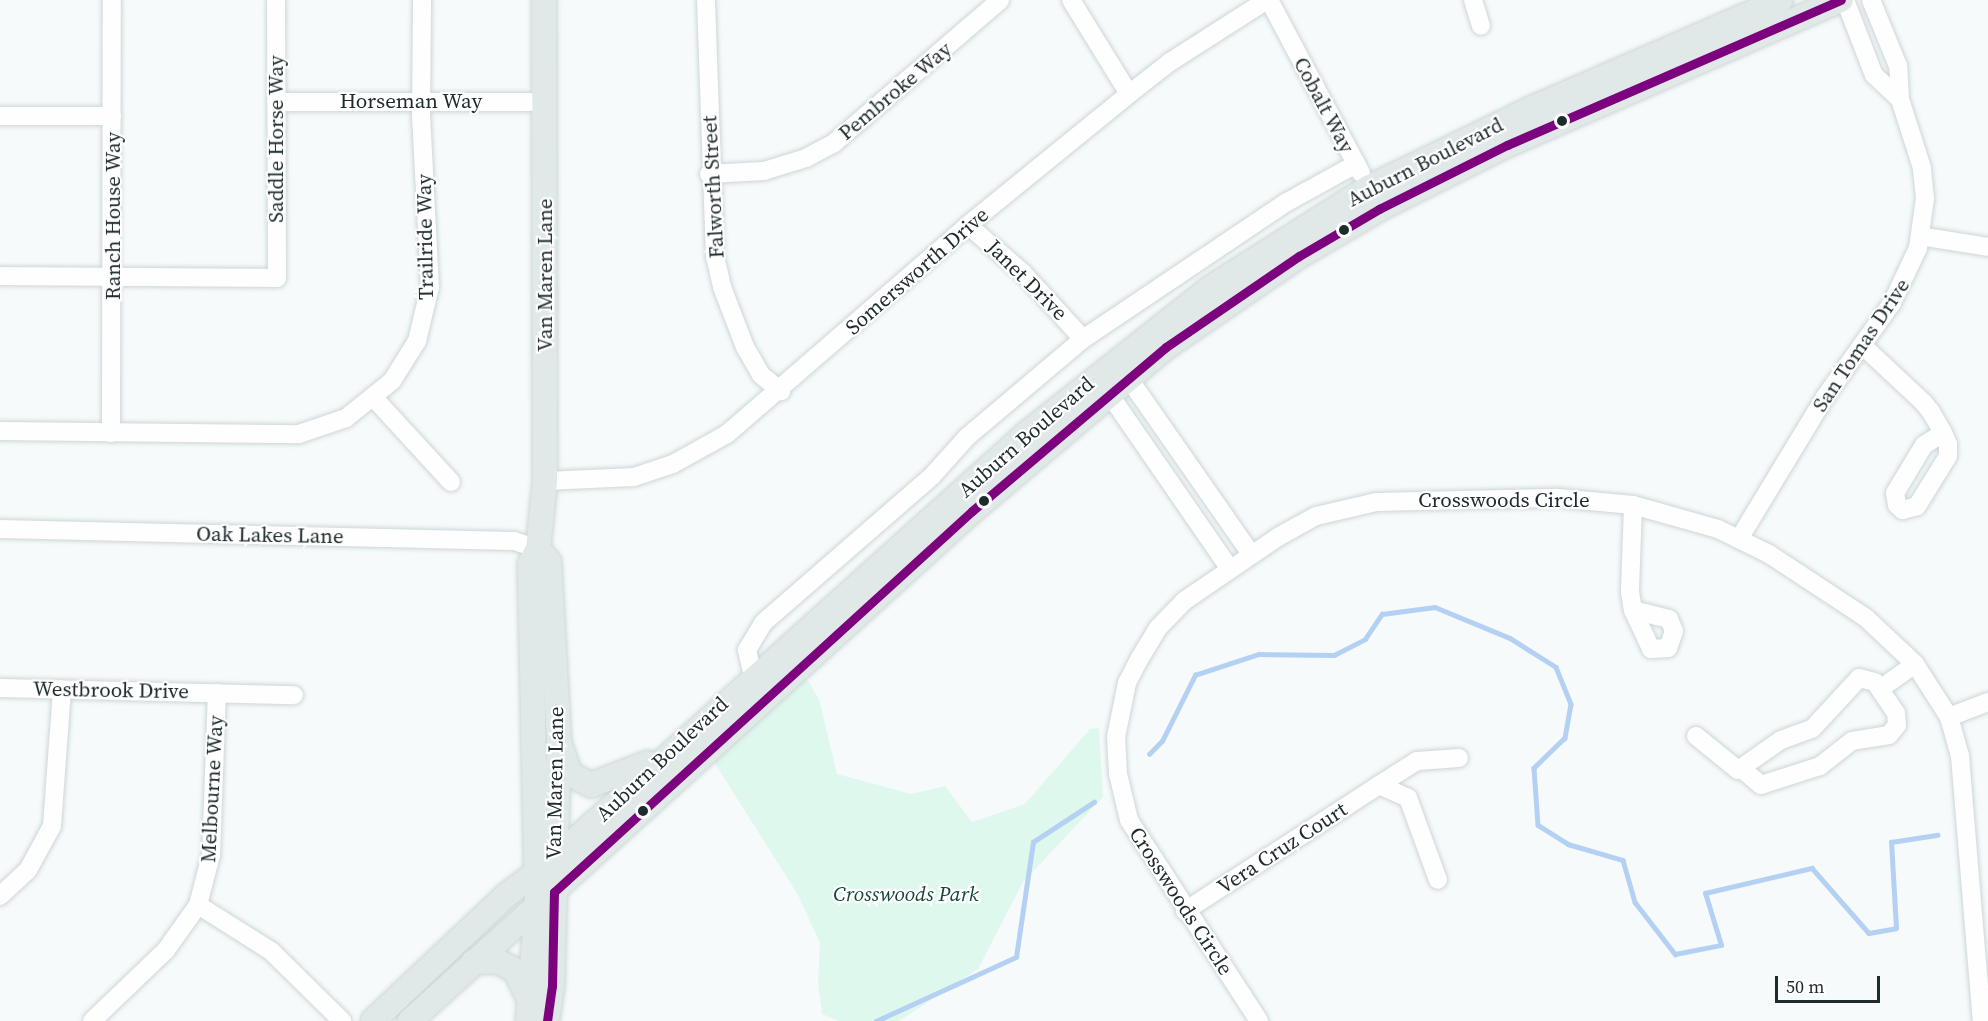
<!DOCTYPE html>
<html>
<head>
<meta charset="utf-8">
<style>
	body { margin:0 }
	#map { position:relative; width:1988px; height:1021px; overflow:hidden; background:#f6fafb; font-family:"Source Serif 4",serif }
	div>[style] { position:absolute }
	.green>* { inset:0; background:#dff8ed }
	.stream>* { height:4.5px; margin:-2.25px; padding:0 2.25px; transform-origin:2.25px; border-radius:2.25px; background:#b4d1f4 }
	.roads { filter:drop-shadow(0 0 2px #cdd6d8) drop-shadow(0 0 2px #cdd6d8) }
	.minor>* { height:18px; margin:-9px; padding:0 9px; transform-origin:9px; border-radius:9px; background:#fefefe }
	.major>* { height:24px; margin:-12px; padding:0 12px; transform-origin:12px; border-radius:12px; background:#e0e9e8 }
	.bus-1>* { height:9px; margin:-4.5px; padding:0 4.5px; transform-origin:4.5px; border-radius:4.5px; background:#7c027e }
	.dots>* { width:16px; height:16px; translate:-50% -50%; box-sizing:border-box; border:3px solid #fff; border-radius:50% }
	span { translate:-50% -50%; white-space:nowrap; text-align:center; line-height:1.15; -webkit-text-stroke:4.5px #fff; paint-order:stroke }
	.street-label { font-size:21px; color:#1d2b2d }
	.park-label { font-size:21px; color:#134833; font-style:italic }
	.scale { position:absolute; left:1775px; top:976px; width:105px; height:27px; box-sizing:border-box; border:3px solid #1d2b2d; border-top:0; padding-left:8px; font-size:18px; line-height:21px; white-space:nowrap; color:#1d2b2d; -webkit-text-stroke:4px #fff; paint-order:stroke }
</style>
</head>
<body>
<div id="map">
	<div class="green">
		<i style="clip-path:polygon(805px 676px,819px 699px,837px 774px,911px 794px,945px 786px,972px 822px,1025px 804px,1090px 729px,1099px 728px,1103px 797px,1023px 882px,978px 969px,899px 1021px,839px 1021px,822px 1014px,818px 983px,820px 943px,798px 895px,714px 762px)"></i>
	</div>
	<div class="stream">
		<i style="left:1149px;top:754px;width:18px;rotate:-45deg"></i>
		<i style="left:1162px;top:741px;width:74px;rotate:-63.4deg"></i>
		<i style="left:1195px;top:675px;width:67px;rotate:-18.2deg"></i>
		<i style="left:1259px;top:654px;width:75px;rotate:0.8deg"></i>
		<i style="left:1334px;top:655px;width:35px;rotate:-27deg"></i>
		<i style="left:1365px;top:639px;width:30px;rotate:-56deg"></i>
		<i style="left:1382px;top:614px;width:53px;rotate:-7.5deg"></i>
		<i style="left:1435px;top:607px;width:81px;rotate:22.5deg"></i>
		<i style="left:1510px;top:638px;width:54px;rotate:32.2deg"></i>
		<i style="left:1556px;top:667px;width:40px;rotate:68deg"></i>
		<i style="left:1571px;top:704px;width:35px;rotate:100deg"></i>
		<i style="left:1565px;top:738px;width:43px;rotate:135.9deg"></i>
		<i style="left:1534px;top:768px;width:57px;rotate:86deg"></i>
		<i style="left:1538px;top:825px;width:36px;rotate:32deg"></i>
		<i style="left:1568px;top:844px;width:57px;rotate:16.2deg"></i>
		<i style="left:1623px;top:860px;width:44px;rotate:74.1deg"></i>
		<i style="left:1635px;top:902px;width:66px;rotate:52.4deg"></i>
		<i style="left:1675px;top:954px;width:47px;rotate:-11.1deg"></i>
		<i style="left:1721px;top:945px;width:54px;rotate:-107.1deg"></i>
		<i style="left:1705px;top:893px;width:110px;rotate:-13.2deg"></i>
		<i style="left:1812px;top:868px;width:86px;rotate:48.8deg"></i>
		<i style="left:1869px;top:933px;width:27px;rotate:-10deg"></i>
		<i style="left:1896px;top:928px;width:86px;rotate:-93.3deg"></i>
		<i style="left:1891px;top:842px;width:47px;rotate:-8.7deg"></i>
		<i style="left:876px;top:1021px;width:154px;rotate:-24.6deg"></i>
		<i style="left:1016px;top:957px;width:116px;rotate:-81.6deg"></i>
		<i style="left:1033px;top:842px;width:73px;rotate:-33.3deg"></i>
	</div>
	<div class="roads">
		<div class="minor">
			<i style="left:706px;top:0;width:256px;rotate:88deg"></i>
			<i style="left:715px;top:256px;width:32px;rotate:77deg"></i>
			<i style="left:722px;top:287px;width:64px;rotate:69deg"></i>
			<i style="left:745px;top:347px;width:32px;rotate:60deg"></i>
			<i style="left:761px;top:375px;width:26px;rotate:39deg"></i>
			<i style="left:1071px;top:0;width:110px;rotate:58.3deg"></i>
			<i style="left:1269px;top:0;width:196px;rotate:62deg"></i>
			<i style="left:1473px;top:0;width:27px;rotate:73deg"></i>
			<i style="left:1845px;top:0;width:80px;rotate:68.9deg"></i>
			<i style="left:1874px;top:75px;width:35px;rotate:43deg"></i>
			<i style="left:276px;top:102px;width:270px"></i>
			<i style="left:0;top:116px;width:112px"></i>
			<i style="left:709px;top:174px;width:55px;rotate:-3.1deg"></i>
			<i style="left:764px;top:171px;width:44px;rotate:-17.2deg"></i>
			<i style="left:806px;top:158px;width:32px;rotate:-28deg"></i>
			<i style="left:834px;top:143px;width:219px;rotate:-40.7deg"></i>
			<i style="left:968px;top:225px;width:73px;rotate:41.1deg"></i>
			<i style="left:1023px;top:273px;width:89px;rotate:47.7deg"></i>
			<i style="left:1920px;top:236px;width:69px;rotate:9.2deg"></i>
			<i style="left:0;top:276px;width:277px;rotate:0.4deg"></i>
			<i style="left:277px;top:278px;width:278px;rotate:-90.2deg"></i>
			<i style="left:1862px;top:345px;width:83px;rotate:43.1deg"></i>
			<i style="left:1923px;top:402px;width:13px;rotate:51deg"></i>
			<i style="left:1931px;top:412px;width:24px;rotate:60deg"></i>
			<i style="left:1943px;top:433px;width:12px;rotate:66deg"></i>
			<i style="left:1948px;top:444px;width:12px;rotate:90deg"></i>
			<i style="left:1948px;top:456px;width:59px;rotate:121.8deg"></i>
			<i style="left:1917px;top:506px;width:15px;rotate:164deg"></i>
			<i style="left:1903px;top:510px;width:8px;rotate:-140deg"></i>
			<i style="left:1897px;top:505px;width:12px;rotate:-99deg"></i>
			<i style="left:1895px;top:493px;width:56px;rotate:-58.9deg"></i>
			<i style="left:1924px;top:445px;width:22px;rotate:-32deg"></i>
			<i style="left:1122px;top:369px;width:226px;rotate:55.1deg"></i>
			<i style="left:1103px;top:385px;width:224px;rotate:55.4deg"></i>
			<i style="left:374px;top:398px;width:114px;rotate:47.5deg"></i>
			<i style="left:0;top:431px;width:299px;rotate:0.6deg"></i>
			<i style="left:299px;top:434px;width:50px;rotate:-18.8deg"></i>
			<i style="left:346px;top:418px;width:59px;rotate:-38.8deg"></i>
			<i style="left:392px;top:381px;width:47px;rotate:-58deg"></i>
			<i style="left:417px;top:341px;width:56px;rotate:-76.5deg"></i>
			<i style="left:430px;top:287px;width:169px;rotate:-93deg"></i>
			<i style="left:421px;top:118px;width:118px;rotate:-89.5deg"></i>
			<i style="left:111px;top:433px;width:433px;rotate:-89.9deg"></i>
			<i style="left:545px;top:481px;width:89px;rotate:-2.6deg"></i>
			<i style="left:634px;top:477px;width:41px;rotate:-18.4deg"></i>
			<i style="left:673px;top:464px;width:62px;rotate:-29.1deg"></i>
			<i style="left:727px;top:434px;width:319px;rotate:-40.9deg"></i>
			<i style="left:968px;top:225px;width:208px;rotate:-39.1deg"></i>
			<i style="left:1129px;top:94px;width:52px;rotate:-38deg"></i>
			<i style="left:1170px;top:62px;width:115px;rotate:-32.6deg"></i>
			<i style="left:1633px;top:505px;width:87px;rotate:92deg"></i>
			<i style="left:1630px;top:592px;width:18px;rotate:81deg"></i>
			<i style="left:0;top:529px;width:514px;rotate:1.34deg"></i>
			<i style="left:514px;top:541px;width:25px;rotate:18deg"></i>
			<i style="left:1739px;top:539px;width:166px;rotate:-58.8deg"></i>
			<i style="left:1825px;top:397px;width:115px;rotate:-54.5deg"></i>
			<i style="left:1892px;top:303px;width:61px;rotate:-64.7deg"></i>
			<i style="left:1918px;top:248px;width:50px;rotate:-82deg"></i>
			<i style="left:1925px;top:198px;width:30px;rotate:-96deg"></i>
			<i style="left:1922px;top:168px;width:72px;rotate:-107.7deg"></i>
			<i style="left:1900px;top:99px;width:33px;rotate:-93deg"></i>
			<i style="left:1898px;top:66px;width:71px;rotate:-112.2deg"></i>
			<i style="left:1633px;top:610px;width:37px;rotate:14deg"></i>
			<i style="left:1669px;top:619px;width:13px;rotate:67deg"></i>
			<i style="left:1674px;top:631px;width:18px;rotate:109deg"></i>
			<i style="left:1668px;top:648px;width:17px;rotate:177deg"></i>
			<i style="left:1651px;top:649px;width:43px;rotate:-114.8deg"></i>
			<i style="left:753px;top:676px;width:27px;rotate:-103deg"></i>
			<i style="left:747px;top:650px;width:31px;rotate:-59deg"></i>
			<i style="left:763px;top:623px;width:224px;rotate:-41deg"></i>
			<i style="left:932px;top:476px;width:52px;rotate:-48.1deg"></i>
			<i style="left:967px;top:437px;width:152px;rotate:-40.2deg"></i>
			<i style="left:1083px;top:339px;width:246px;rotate:-33.9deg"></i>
			<i style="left:1287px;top:202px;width:79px;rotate:-28.8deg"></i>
			<i style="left:0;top:688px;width:294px;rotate:1.4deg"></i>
			<i style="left:1880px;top:689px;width:43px;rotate:-35.5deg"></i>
			<i style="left:1949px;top:717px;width:42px;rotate:-21deg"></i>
			<i style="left:1696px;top:736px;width:54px;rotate:39deg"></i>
			<i style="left:1738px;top:770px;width:4px;rotate:-34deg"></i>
			<i style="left:1741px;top:768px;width:49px;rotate:-35deg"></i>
			<i style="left:1781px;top:740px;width:33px;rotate:-20deg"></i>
			<i style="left:1812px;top:729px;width:69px;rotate:-47.3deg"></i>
			<i style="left:1859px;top:678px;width:16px;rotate:14deg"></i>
			<i style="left:1875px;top:682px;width:37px;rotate:56deg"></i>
			<i style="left:1896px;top:713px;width:12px;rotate:85deg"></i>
			<i style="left:1897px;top:725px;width:13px;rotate:129deg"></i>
			<i style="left:1889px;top:735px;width:37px;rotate:171deg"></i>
			<i style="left:1852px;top:741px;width:41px;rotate:142deg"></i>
			<i style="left:1820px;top:766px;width:62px;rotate:162.1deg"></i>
			<i style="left:1761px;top:785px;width:26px;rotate:-140deg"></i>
			<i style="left:1379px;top:785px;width:45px;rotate:-32.3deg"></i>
			<i style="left:1417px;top:761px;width:42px;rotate:-4.1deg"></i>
			<i style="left:0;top:896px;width:38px;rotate:-43deg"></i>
			<i style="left:28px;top:870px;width:50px;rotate:-61.4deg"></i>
			<i style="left:52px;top:826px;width:137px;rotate:-85.8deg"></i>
			<i style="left:198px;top:905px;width:86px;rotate:32.2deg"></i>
			<i style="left:271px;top:951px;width:100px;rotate:44.6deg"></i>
			<i style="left:1185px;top:911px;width:231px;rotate:-33deg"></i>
			<i style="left:1379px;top:785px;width:32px;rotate:24deg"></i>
			<i style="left:1408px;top:798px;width:87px;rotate:69.9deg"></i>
			<i style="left:92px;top:1021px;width:103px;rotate:-43.8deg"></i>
			<i style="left:166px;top:950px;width:55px;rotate:-54.6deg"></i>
			<i style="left:198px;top:905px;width:52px;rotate:-75.4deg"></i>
			<i style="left:211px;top:855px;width:162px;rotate:-87.9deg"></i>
			<i style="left:1259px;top:1021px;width:239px;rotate:-122.9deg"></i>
			<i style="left:1129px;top:820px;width:47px;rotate:-103.4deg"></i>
			<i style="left:1118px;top:774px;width:37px;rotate:-93deg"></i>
			<i style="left:1116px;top:737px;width:55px;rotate:-78.5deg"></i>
			<i style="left:1127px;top:683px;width:28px;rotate:-63deg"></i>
			<i style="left:1140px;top:658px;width:35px;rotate:-59deg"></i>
			<i style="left:1158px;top:628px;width:37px;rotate:-46deg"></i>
			<i style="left:1184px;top:601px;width:114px;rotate:-34.2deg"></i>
			<i style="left:1278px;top:537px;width:43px;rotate:-28.9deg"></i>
			<i style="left:1316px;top:516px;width:62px;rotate:-13.1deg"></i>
			<i style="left:1376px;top:502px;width:182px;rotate:-1.3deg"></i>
			<i style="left:1558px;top:498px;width:75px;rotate:5.3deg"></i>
			<i style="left:1633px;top:505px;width:88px;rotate:15.8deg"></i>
			<i style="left:1718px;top:529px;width:57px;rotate:26.1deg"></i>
			<i style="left:1769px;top:554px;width:116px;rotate:33.4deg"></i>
			<i style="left:1866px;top:618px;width:67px;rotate:43.2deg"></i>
			<i style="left:1915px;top:664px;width:63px;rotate:57.3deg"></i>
			<i style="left:1949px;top:717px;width:41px;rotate:74.2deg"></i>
			<i style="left:1960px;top:756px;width:266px;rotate:85.3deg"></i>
		</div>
		<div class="major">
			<i style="left:538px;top:549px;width:17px;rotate:50deg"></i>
			<i style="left:549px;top:562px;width:178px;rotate:86.8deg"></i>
			<i style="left:559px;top:740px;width:246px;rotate:91.6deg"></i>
			<i style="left:552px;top:986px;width:35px;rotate:98deg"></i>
			<i style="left:561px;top:748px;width:28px;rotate:71deg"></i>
			<i style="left:570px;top:774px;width:24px;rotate:28deg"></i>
			<i style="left:591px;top:785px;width:61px;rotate:-21.1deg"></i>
			<i style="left:473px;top:962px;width:24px;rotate:-2deg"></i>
			<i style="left:497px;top:961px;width:20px;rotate:27deg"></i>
			<i style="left:515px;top:970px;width:34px;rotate:64deg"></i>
			<i style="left:373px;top:1021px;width:185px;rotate:-43.3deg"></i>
			<i style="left:508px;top:894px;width:56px;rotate:-37.1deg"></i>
			<i style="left:553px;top:860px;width:635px;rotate:-42deg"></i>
			<i style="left:1025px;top:435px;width:238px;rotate:-38.4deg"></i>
			<i style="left:1212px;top:287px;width:185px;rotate:-32.4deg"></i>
			<i style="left:1368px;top:188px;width:183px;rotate:-25.9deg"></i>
			<i style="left:1533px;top:108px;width:270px;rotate:-23.5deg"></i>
			<i style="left:410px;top:1021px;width:759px;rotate:-42.22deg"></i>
			<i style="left:972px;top:511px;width:254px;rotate:-40.2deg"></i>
			<i style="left:1166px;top:347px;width:161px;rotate:-34.4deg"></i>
			<i style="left:1299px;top:256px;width:93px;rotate:-30.4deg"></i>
			<i style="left:1379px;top:209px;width:143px;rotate:-26.6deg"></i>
			<i style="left:1507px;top:145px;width:364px;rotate:-23.5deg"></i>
			<i style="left:528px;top:1021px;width:117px;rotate:-85.6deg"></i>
			<i style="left:537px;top:904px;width:340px;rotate:-91.2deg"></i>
			<i style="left:530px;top:564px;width:17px;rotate:-62deg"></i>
			<i style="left:538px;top:549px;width:68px;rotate:-84.1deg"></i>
			<i style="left:545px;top:481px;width:481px;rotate:-90.1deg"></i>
		</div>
	</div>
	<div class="bus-1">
		<i style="left:547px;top:1021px;width:35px;rotate:-82deg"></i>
		<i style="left:552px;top:986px;width:94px;rotate:-88.8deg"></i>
		<i style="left:554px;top:892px;width:566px;rotate:-42.35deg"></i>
		<i style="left:972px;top:511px;width:254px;rotate:-40.2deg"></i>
		<i style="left:1166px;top:347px;width:161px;rotate:-34.4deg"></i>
		<i style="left:1299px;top:256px;width:93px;rotate:-30.4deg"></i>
		<i style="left:1379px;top:209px;width:143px;rotate:-26.6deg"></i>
		<i style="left:1507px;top:145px;width:364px;rotate:-23.5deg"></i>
	</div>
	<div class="dots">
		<i style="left:1562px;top:121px;background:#1d2b2d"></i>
		<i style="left:1344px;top:230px;background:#1d2b2d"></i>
		<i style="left:984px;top:501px;background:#1d2b2d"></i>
		<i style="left:643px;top:811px;background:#1d2b2d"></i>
	</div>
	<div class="street-label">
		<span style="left:895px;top:91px;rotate:-40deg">Pembroke Way</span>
		<span style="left:411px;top:101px">Horseman Way</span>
		<span style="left:1324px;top:105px;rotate:62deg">Cobalt Way</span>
		<span style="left:276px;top:139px;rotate:-90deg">Saddle Horse Way</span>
		<span style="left:1425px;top:162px;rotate:-27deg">Auburn Boulevard</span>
		<span style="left:713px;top:187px;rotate:-93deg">Falworth Street</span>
		<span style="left:113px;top:216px;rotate:-90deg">Ranch House Way</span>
		<span style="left:425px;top:237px;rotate:-91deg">Trailride Way</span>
		<span style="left:917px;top:271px;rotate:-41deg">Somersworth Drive</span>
		<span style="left:545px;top:275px;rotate:-90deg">Van Maren Lane</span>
		<span style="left:1027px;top:280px;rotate:45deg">Janet Drive</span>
		<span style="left:1861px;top:345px;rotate:-56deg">San Tomas Drive</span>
		<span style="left:1026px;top:437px;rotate:-41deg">Auburn Boulevard</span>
		<span style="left:1504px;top:500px">Crosswoods Circle</span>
		<span style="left:270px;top:535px;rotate:1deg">Oak Lakes Lane</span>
		<span style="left:111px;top:690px;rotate:1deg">Westbrook Drive</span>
		<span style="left:662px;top:759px;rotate:-43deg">Auburn Boulevard</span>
		<span style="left:555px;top:783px;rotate:-89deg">Van Maren Lane</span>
		<span style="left:212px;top:789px;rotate:-87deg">Melbourne Way</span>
		<span style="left:1282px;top:848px;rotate:-33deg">Vera Cruz Court</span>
		<span style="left:1181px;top:901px;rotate:57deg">Crosswoods Circle</span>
	</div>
	<div class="park-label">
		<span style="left:906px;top:894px">Crosswoods Park</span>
	</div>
	<div class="scale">50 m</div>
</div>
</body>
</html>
